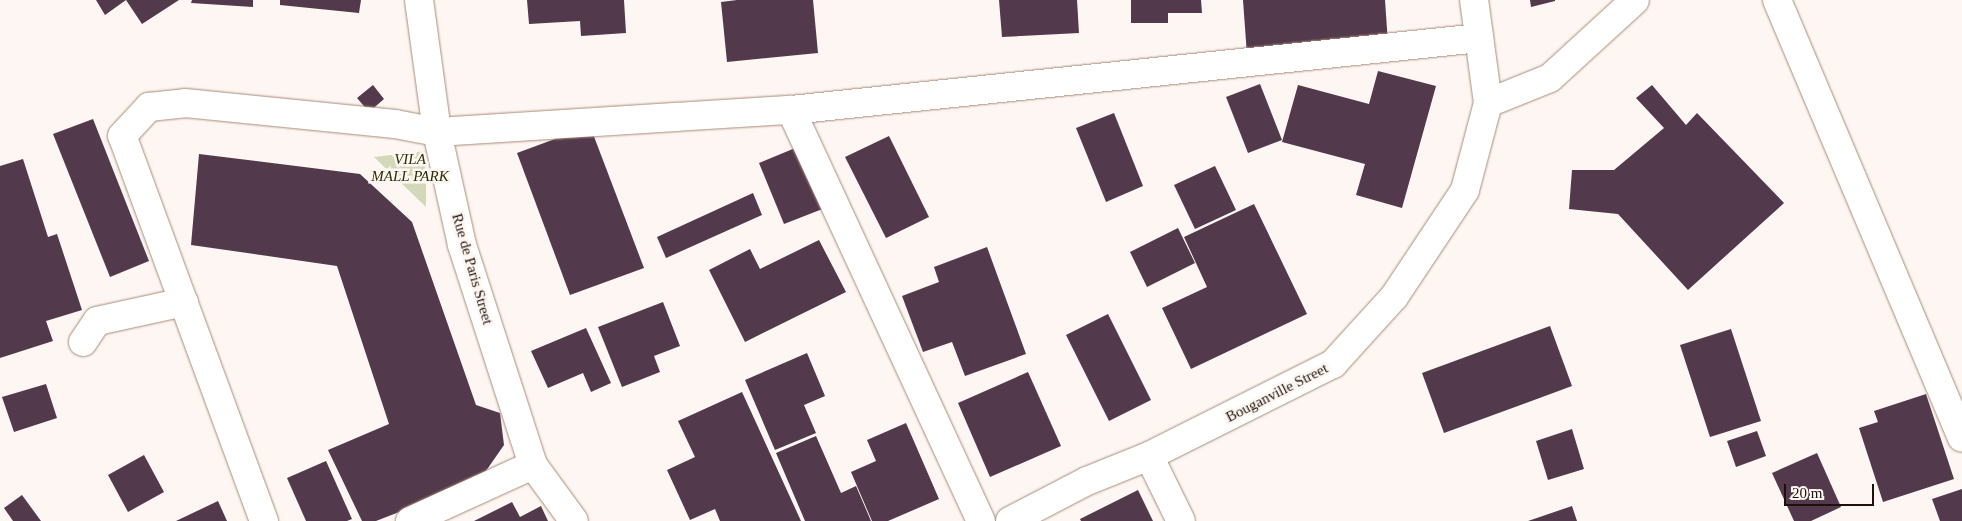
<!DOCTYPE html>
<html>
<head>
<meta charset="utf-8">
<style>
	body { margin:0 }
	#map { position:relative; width:1962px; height:521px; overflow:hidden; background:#fdf6f2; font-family:"Times New Roman",serif }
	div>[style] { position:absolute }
	.green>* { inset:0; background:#d2d8b8 }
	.building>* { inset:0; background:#52394b }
	.roads { filter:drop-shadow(0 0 1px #a88b77) drop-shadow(0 0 1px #a88b77) }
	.minor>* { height:28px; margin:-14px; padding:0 14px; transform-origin:14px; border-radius:14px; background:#fff }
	span { translate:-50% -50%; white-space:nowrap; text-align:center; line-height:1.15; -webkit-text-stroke:5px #fdf6f2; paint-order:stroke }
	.park-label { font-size:15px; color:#2a2f04; font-style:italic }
	.street-label { font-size:15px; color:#1d120a }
	.scale { position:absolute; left:1784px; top:484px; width:90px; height:22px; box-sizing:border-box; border:2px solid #1d120a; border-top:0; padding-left:6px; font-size:15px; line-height:18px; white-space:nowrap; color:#1d120a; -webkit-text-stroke:4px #fdf6f2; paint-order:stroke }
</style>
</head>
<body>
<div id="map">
	<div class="green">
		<i style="clip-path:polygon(426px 151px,426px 207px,374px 157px)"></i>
	</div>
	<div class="building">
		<i style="clip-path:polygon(96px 0,179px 0,142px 24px,126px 0,105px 15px)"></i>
		<i style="clip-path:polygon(192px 0,253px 0,253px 7px,191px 3px)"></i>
		<i style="clip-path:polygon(280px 0,361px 0,359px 13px,280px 5px)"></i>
		<i style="clip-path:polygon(527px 0,624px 0,626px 33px,581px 36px,580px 21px,529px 24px)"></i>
		<i style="clip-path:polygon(737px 0,813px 0,818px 53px,727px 62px,721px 2px)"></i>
		<i style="clip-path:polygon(999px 0,1077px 0,1079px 33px,1002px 37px)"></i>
		<i style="clip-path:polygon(1131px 0,1201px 0,1202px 13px,1168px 13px,1168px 23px,1131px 23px)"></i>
		<i style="clip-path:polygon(1243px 0,1385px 0,1388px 44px,1247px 55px)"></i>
		<i style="clip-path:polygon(1530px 0,1555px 0,1555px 1px,1531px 7px)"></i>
		<i style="clip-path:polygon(1378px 71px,1436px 86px,1402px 208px,1356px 195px,1365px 164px,1282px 142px,1298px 85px,1369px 104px)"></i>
		<i style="clip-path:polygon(1260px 84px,1282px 140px,1248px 153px,1226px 97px)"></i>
		<i style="clip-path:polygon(373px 85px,384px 99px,369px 112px,357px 98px)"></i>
		<i style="clip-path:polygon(1652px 85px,1686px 125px,1697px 113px,1784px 203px,1688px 290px,1618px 214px,1569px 209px,1572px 170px,1614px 170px,1664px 128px,1636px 98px)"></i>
		<i style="clip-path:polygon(1114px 113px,1143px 186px,1106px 202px,1076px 128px)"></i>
		<i style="clip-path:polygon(93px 119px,149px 261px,110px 277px,53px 134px)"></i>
		<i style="clip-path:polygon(590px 126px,644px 268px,570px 295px,517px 153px)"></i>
		<i style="clip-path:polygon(889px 136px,929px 217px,886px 238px,845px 157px)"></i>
		<i style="clip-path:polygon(800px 146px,825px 208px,784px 224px,759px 163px)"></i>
		<i style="clip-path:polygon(199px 154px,360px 174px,412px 222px,476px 405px,500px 413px,504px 445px,479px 481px,376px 521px,362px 521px,328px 450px,389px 424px,337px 266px,191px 245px)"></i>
		<i style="clip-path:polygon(23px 159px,48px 237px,57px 234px,82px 310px,46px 321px,53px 341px,0 358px,0 166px)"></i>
		<i style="clip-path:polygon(1215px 166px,1236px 210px,1195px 229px,1174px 185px)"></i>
		<i style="clip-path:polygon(753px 193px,762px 215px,666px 258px,657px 237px)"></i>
		<i style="clip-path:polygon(1254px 204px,1307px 314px,1191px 369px,1162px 308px,1207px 287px,1184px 237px)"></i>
		<i style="clip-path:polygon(1178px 228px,1195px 263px,1147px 287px,1130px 252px)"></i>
		<i style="clip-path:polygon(819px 240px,846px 292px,745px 342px,709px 270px,750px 249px,760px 269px)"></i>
		<i style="clip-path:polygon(987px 247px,1026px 354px,965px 376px,952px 342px,923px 352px,902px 296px,939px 282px,934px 267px)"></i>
		<i style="clip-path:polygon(663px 302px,680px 346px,654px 356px,660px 372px,622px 387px,598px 327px)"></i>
		<i style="clip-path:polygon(1108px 314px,1151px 400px,1109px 421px,1066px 335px)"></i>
		<i style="clip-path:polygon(1550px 326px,1572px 386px,1444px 433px,1422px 373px)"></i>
		<i style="clip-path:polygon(586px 328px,611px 383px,591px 392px,583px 373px,548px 388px,531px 351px)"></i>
		<i style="clip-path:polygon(1731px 329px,1761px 421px,1710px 437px,1680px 345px)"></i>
		<i style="clip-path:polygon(807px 353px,825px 396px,804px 405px,816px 433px,775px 450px,745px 380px)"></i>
		<i style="clip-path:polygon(1028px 372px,1061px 446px,990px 477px,958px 403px)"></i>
		<i style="clip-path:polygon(46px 384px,57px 418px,14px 432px,2px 397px)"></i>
		<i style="clip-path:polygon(742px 392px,801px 521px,720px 521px,715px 509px,690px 520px,667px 470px,695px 457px,678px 421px)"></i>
		<i style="clip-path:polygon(1926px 394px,1954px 479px,1883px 502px,1859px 428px,1878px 422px,1874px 411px)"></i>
		<i style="clip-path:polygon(906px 423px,939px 499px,888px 521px,872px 521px,851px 472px,876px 461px,867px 440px)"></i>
		<i style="clip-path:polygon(1572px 429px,1584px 469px,1548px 480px,1536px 441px)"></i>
		<i style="clip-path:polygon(1757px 431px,1766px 456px,1736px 467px,1727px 441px)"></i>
		<i style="clip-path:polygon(816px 436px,841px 493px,856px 486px,871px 521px,805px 521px,776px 453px)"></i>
		<i style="clip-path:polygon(1817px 453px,1841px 507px,1811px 521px,1794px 521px,1772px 473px)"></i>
		<i style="clip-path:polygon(144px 455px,164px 492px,128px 512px,108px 475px)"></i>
		<i style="clip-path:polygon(326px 461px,352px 519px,347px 521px,306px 521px,287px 478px)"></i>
		<i style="clip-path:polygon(1962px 489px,1962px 521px,1940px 521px,1932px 499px)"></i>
		<i style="clip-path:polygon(1138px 490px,1153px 521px,1081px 521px,1080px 519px)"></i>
		<i style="clip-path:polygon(22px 495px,41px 521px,13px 521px,4px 508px)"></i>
		<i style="clip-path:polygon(218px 501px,227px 521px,176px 521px)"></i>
		<i style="clip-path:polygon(512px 502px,520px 517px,541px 506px,548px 521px,474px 521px)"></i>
		<i style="clip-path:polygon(1572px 506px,1577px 521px,1528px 521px)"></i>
	</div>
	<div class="roads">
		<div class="minor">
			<i style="left:419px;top:0;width:133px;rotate:82.2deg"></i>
			<i style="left:437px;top:132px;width:116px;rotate:77.5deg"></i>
			<i style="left:462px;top:245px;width:231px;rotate:72.1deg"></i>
			<i style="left:533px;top:465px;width:69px;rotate:53.8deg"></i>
			<i style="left:1777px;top:0;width:475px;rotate:67.1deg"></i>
			<i style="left:1488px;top:103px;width:67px;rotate:-22deg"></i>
			<i style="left:1550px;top:78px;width:115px;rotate:-42.5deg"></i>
			<i style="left:791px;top:110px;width:453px;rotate:65.2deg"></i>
			<i style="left:83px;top:342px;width:25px;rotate:-56deg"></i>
			<i style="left:97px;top:321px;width:89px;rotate:-12.3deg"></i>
			<i style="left:1149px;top:456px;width:72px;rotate:63.8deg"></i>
			<i style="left:264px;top:521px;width:410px;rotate:-110.2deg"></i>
			<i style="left:122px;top:136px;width:40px;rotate:-47deg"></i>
			<i style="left:149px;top:107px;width:36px;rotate:-6deg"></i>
			<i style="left:185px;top:103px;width:211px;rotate:5.7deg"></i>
			<i style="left:395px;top:124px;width:43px;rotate:10.8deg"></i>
			<i style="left:437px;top:132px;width:355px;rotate:-3.6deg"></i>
			<i style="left:791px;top:110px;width:692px;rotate:-5.97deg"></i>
			<i style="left:410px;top:521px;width:135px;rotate:-24.5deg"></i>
			<i style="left:1010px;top:521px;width:87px;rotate:-27.5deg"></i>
			<i style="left:1087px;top:481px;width:67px;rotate:-22deg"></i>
			<i style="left:1149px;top:456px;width:206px;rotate:-26.6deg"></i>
			<i style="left:1333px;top:364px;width:91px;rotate:-47.7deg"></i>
			<i style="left:1394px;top:297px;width:128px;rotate:-56.4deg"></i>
			<i style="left:1465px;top:190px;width:90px;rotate:-75.2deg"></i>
			<i style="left:1488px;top:103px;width:104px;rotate:-97.7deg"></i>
		</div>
	</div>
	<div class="park-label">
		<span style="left:410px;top:168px">VILA<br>MALL PARK</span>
	</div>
	<div class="street-label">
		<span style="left:472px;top:269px;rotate:74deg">Rue de Paris Street</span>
		<span style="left:1277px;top:393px;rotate:-27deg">Bouganville Street</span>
	</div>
	<div class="scale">20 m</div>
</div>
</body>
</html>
